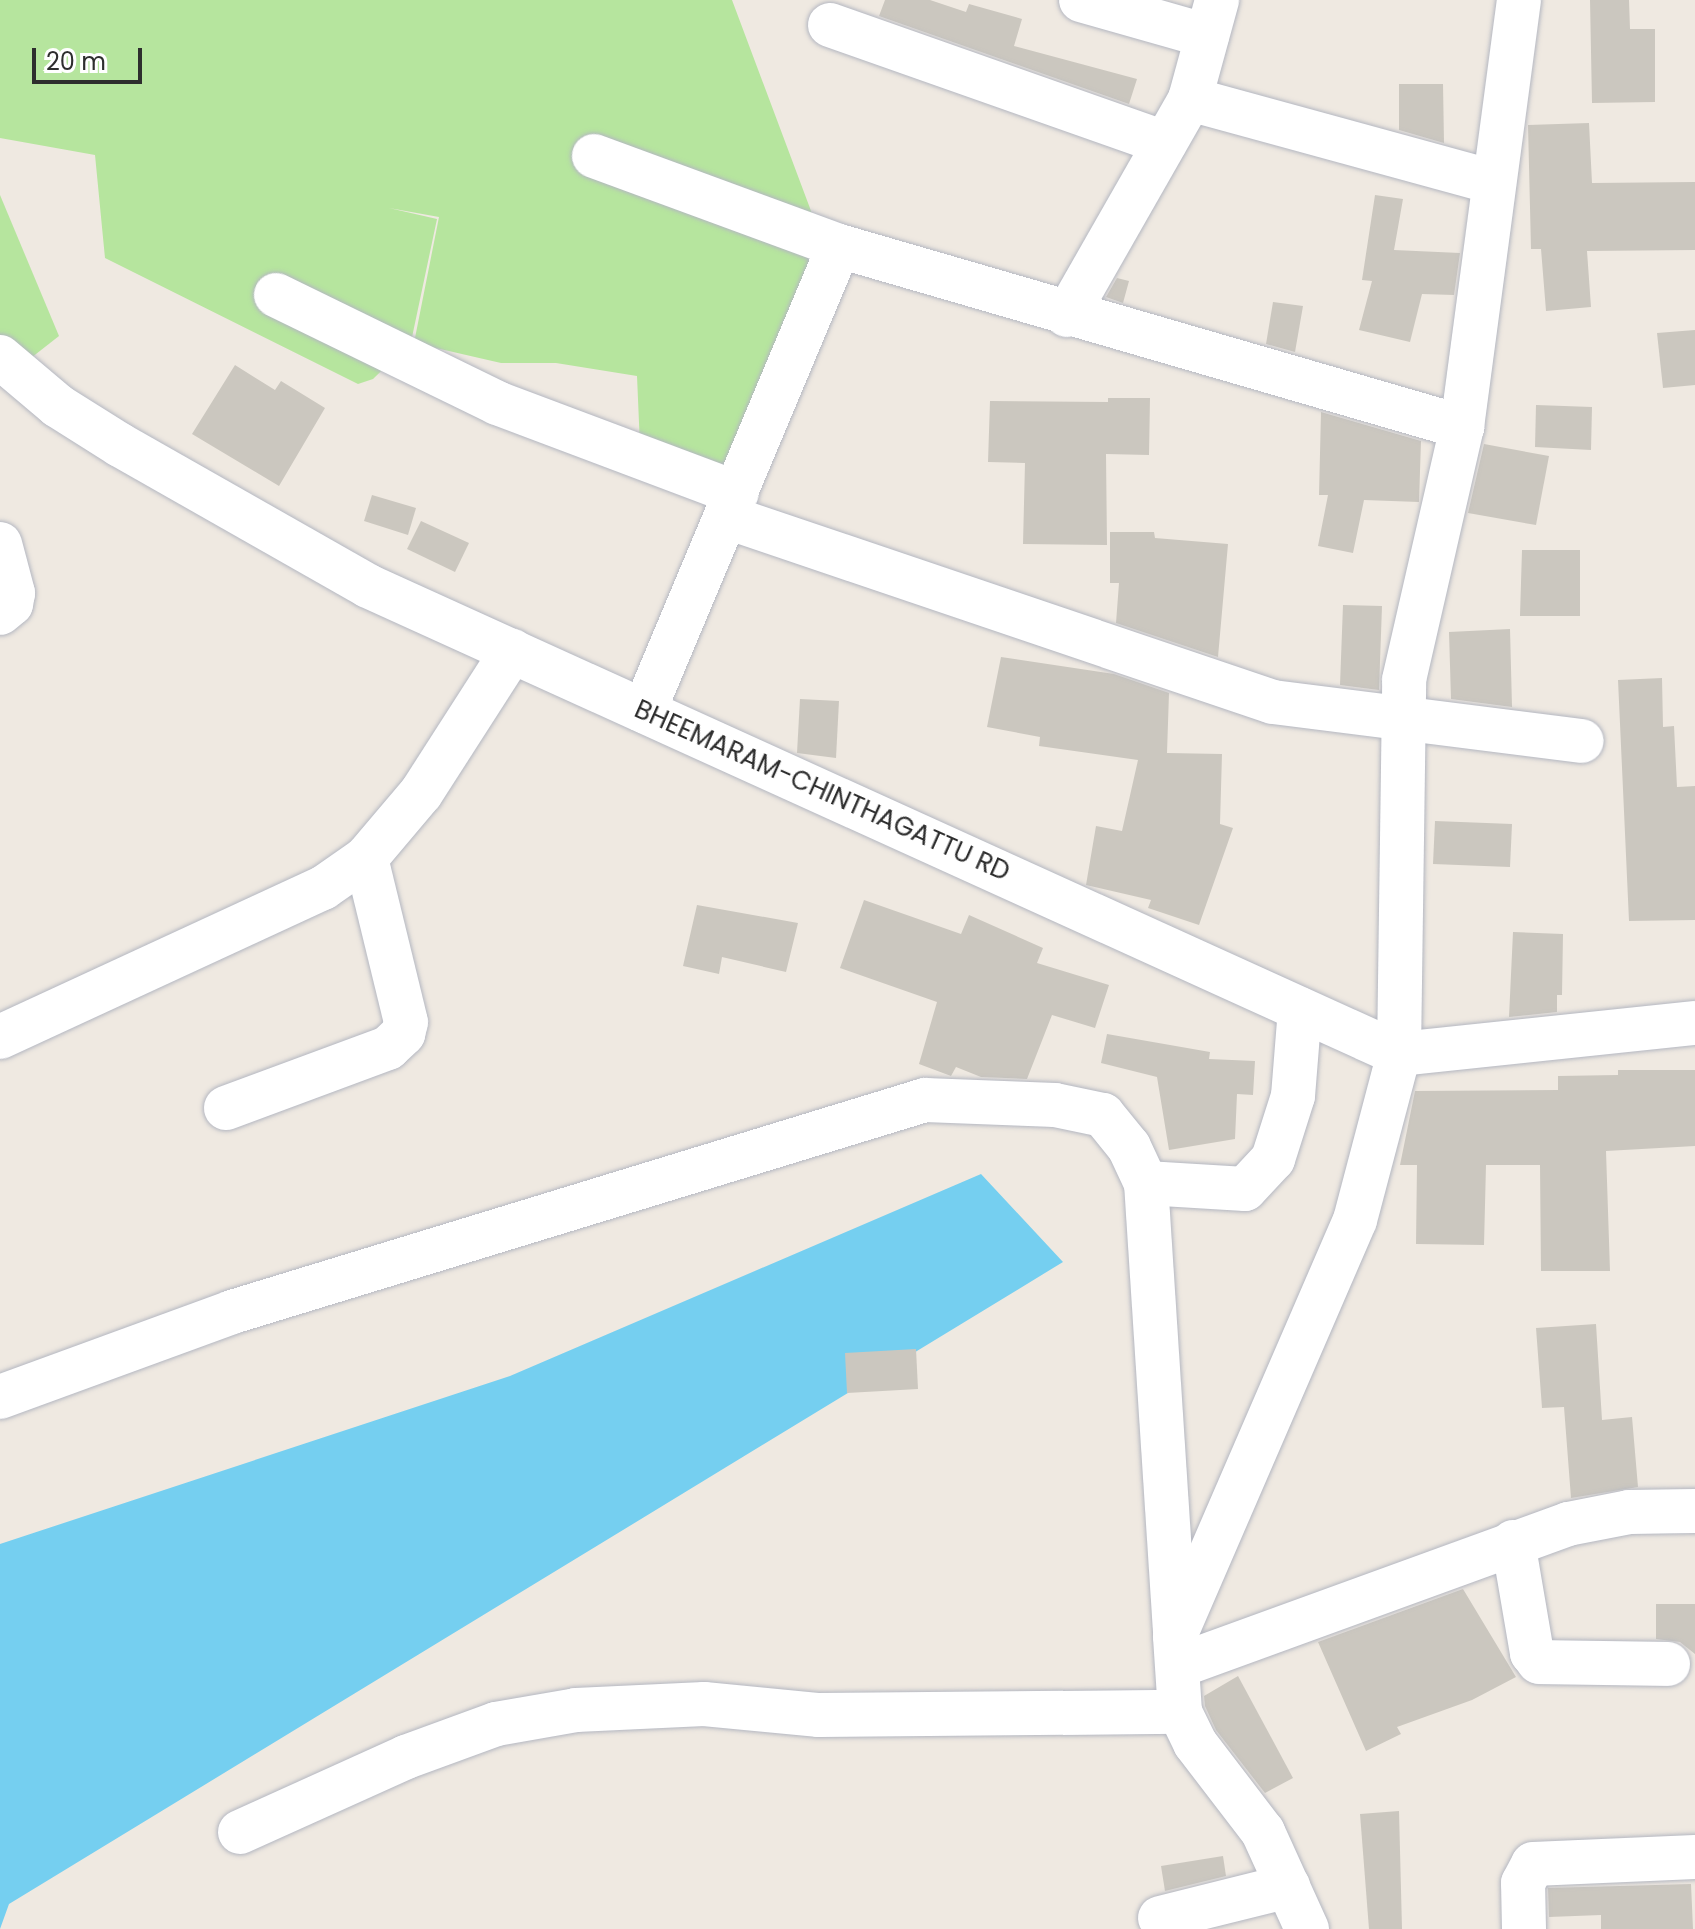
<!DOCTYPE html>
<html>
<head>
<meta charset="utf-8">
<style>
	body { margin:0 }
	#map { position:relative; width:1695px; height:1929px; overflow:hidden; background:#efe9e1; font-family:Poppins,sans-serif }
	div>[style] { position:absolute }
	.green>* { inset:0; background:#b6e59e }
	.water>* { inset:0; background:#75cff0 }
	.building>* { inset:0; background:#cbc7bf }
	.roads { filter:drop-shadow(0 0 2px #b4b7c1) drop-shadow(0 0 2px #b4b7c1) }
	.minor>* { height:44px; margin:-22px; padding:0 22px; transform-origin:22px; border-radius:22px; background:#fff }
	span { translate:-50% -50%; white-space:nowrap; text-align:center; line-height:1.15; -webkit-text-stroke:8px #fff; paint-order:stroke }
	.street-label { font-size:26px; color:#2e2e2e }
	.scale { position:absolute; left:32px; top:48px; width:110px; height:36px; box-sizing:border-box; border:4px solid #2e2e2e; border-top:0; padding-left:10px; font-size:24px; line-height:28px; white-space:nowrap; color:#2e2e2e; -webkit-text-stroke:6px #fff; paint-order:stroke }
</style>
</head>
<body>
<div id="map">
	<div class="green">
		<i style="clip-path:polygon(0 0,732px 0,826px 251px,724px 488px,640px 446px,637px 376px,556px 363px,501px 363px,414px 343px,439px 217px,389px 208px,437px 219px,411px 342px,373px 379px,358px 384px,105px 258px,95px 155px,0 138px)"></i>
		<i style="clip-path:polygon(0 195px,59px 336px,22px 365px,0 340px)"></i>
	</div>
	<div class="water">
		<i style="clip-path:polygon(981px 1174px,1063px 1262px,9px 1904px,0 1929px,0 1544px,510px 1376px)"></i>
	</div>
	<div class="building">
		<i style="clip-path:polygon(885px 0,930px 0,966px 12px,969px 4px,1022px 19px,1014px 46px,1137px 79px,1129px 104px,879px 16px)"></i>
		<i style="clip-path:polygon(1590px 0,1629px 0,1630px 29px,1655px 29px,1655px 102px,1592px 103px)"></i>
		<i style="clip-path:polygon(1399px 84px,1443px 84px,1444px 143px,1399px 130px)"></i>
		<i style="clip-path:polygon(1589px 123px,1592px 183px,1695px 182px,1695px 250px,1587px 251px,1591px 307px,1546px 311px,1541px 249px,1531px 249px,1528px 125px)"></i>
		<i style="clip-path:polygon(1375px 195px,1403px 199px,1394px 250px,1460px 253px,1454px 295px,1422px 294px,1410px 342px,1359px 330px,1372px 281px,1362px 280px)"></i>
		<i style="clip-path:polygon(1117px 278px,1129px 281px,1123px 303px,1106px 297px)"></i>
		<i style="clip-path:polygon(1273px 302px,1303px 306px,1295px 352px,1266px 344px)"></i>
		<i style="clip-path:polygon(1695px 330px,1695px 385px,1663px 388px,1657px 333px)"></i>
		<i style="clip-path:polygon(235px 365px,275px 390px,281px 381px,325px 408px,279px 486px,192px 434px)"></i>
		<i style="clip-path:polygon(1108px 398px,1150px 398px,1149px 455px,1106px 454px,1107px 545px,1023px 544px,1025px 463px,988px 462px,990px 401px,1108px 402px)"></i>
		<i style="clip-path:polygon(1536px 405px,1592px 407px,1591px 450px,1535px 447px)"></i>
		<i style="clip-path:polygon(1321px 412px,1421px 441px,1419px 502px,1364px 500px,1353px 553px,1318px 546px,1328px 495px,1319px 495px)"></i>
		<i style="clip-path:polygon(1484px 444px,1549px 456px,1536px 525px,1468px 513px)"></i>
		<i style="clip-path:polygon(372px 495px,416px 508px,408px 535px,364px 521px)"></i>
		<i style="clip-path:polygon(421px 521px,469px 543px,455px 572px,407px 549px)"></i>
		<i style="clip-path:polygon(1110px 532px,1154px 532px,1155px 538px,1228px 544px,1218px 657px,1116px 623px,1119px 583px,1110px 583px)"></i>
		<i style="clip-path:polygon(1522px 550px,1580px 550px,1580px 616px,1520px 616px)"></i>
		<i style="clip-path:polygon(1343px 605px,1382px 606px,1379px 690px,1340px 685px)"></i>
		<i style="clip-path:polygon(1510px 629px,1512px 707px,1451px 699px,1449px 632px)"></i>
		<i style="clip-path:polygon(1001px 657px,1114px 674px,1169px 693px,1167px 753px,1222px 754px,1220px 824px,1233px 828px,1199px 925px,1148px 908px,1151px 900px,1086px 885px,1096px 826px,1122px 831px,1138px 760px,1039px 746px,1040px 737px,987px 727px)"></i>
		<i style="clip-path:polygon(1662px 678px,1663px 727px,1674px 726px,1677px 787px,1695px 786px,1695px 920px,1629px 921px,1618px 680px)"></i>
		<i style="clip-path:polygon(800px 699px,839px 701px,836px 758px,797px 753px)"></i>
		<i style="clip-path:polygon(1435px 821px,1512px 824px,1510px 867px,1433px 864px)"></i>
		<i style="clip-path:polygon(864px 900px,961px 934px,969px 915px,1043px 948px,1037px 963px,1109px 985px,1095px 1028px,1052px 1015px,1027px 1079px,981px 1077px,956px 1067px,951px 1076px,919px 1064px,937px 1002px,840px 968px)"></i>
		<i style="clip-path:polygon(697px 905px,798px 923px,786px 972px,722px 957px,719px 974px,683px 966px)"></i>
		<i style="clip-path:polygon(1513px 932px,1563px 934px,1562px 995px,1557px 995px,1557px 1012px,1509px 1017px)"></i>
		<i style="clip-path:polygon(1107px 1034px,1210px 1052px,1209px 1059px,1255px 1061px,1253px 1095px,1237px 1094px,1235px 1139px,1169px 1150px,1157px 1077px,1101px 1063px)"></i>
		<i style="clip-path:polygon(1618px 1070px,1695px 1070px,1695px 1146px,1606px 1151px,1610px 1271px,1541px 1271px,1540px 1165px,1486px 1165px,1484px 1245px,1416px 1244px,1417px 1165px,1400px 1165px,1415px 1091px,1558px 1090px,1558px 1076px,1618px 1075px)"></i>
		<i style="clip-path:polygon(1596px 1324px,1602px 1420px,1632px 1417px,1638px 1487px,1571px 1498px,1564px 1407px,1542px 1408px,1536px 1328px)"></i>
		<i style="clip-path:polygon(916px 1349px,918px 1389px,847px 1393px,845px 1353px)"></i>
		<i style="clip-path:polygon(1463px 1589px,1516px 1677px,1472px 1700px,1397px 1727px,1401px 1734px,1366px 1751px,1318px 1642px)"></i>
		<i style="clip-path:polygon(1656px 1604px,1695px 1604px,1695px 1654px,1680px 1642px,1656px 1639px)"></i>
		<i style="clip-path:polygon(1238px 1676px,1293px 1778px,1265px 1793px,1216px 1730px,1205px 1706px,1204px 1696px)"></i>
		<i style="clip-path:polygon(1399px 1811px,1402px 1929px,1369px 1929px,1360px 1814px)"></i>
		<i style="clip-path:polygon(1223px 1856px,1226px 1876px,1165px 1891px,1161px 1866px)"></i>
		<i style="clip-path:polygon(1691px 1884px,1693px 1929px,1601px 1929px,1601px 1915px,1549px 1917px,1548px 1888px)"></i>
	</div>
	<div class="roads">
		<div class="minor">
			<i style="left:1081px;top:0;width:131px;rotate:15.9deg"></i>
			<i style="left:830px;top:25px;width:355px;rotate:19.4deg"></i>
			<i style="left:1190px;top:99px;width:314px;rotate:15.3deg"></i>
			<i style="left:594px;top:156px;width:261px;rotate:20.2deg"></i>
			<i style="left:839px;top:246px;width:649px;rotate:16.2deg"></i>
			<i style="left:276px;top:295px;width:246px;rotate:26deg"></i>
			<i style="left:497px;top:403px;width:256px;rotate:20.6deg"></i>
			<i style="left:1067px;top:315px;width:249px;rotate:-60.3deg"></i>
			<i style="left:1190px;top:99px;width:103px;rotate:-74.7deg"></i>
			<i style="left:0;top:357px;width:76px;rotate:40.2deg"></i>
			<i style="left:58px;top:406px;width:73px;rotate:32.2deg"></i>
			<i style="left:120px;top:445px;width:285px;rotate:29.6deg"></i>
			<i style="left:368px;top:586px;width:1132px;rotate:24.41deg"></i>
			<i style="left:1399px;top:1054px;width:298px;rotate:-6deg"></i>
			<i style="left:727px;top:517px;width:576px;rotate:18.72deg"></i>
			<i style="left:1273px;top:702px;width:311px;rotate:7.2deg"></i>
			<i style="left:0;top:544px;width:51px;rotate:75.1deg"></i>
			<i style="left:13px;top:593px;width:11px;rotate:100deg"></i>
			<i style="left:11px;top:604px;width:14px;rotate:141deg"></i>
			<i style="left:644px;top:711px;width:504px;rotate:-67.25deg"></i>
			<i style="left:0;top:1037px;width:356px;rotate:-24.8deg"></i>
			<i style="left:323px;top:888px;width:52px;rotate:-34.9deg"></i>
			<i style="left:366px;top:858px;width:85px;rotate:-49.8deg"></i>
			<i style="left:421px;top:793px;width:169px;rotate:-57.3deg"></i>
			<i style="left:226px;top:1108px;width:173px;rotate:-20.3deg"></i>
			<i style="left:388px;top:1048px;width:21px;rotate:-43deg"></i>
			<i style="left:403px;top:1034px;width:12px;rotate:-76deg"></i>
			<i style="left:406px;top:1022px;width:169px;rotate:-103.7deg"></i>
			<i style="left:1146px;top:1183px;width:99px;rotate:3.5deg"></i>
			<i style="left:1245px;top:1189px;width:41px;rotate:-47deg"></i>
			<i style="left:1273px;top:1159px;width:66px;rotate:-72.4deg"></i>
			<i style="left:1293px;top:1096px;width:87px;rotate:-85.4deg"></i>
			<i style="left:0;top:1397px;width:247px;rotate:-20.1deg"></i>
			<i style="left:232px;top:1312px;width:725px;rotate:-17.01deg"></i>
			<i style="left:925px;top:1100px;width:130px;rotate:2.2deg"></i>
			<i style="left:1055px;top:1105px;width:49px;rotate:11.8deg"></i>
			<i style="left:1103px;top:1115px;width:41px;rotate:50.9deg"></i>
			<i style="left:1129px;top:1147px;width:40px;rotate:65deg"></i>
			<i style="left:1146px;top:1183px;width:450px;rotate:86.3deg"></i>
			<i style="left:1513px;top:1542px;width:113px;rotate:80.3deg"></i>
			<i style="left:1532px;top:1653px;width:11px;rotate:52deg"></i>
			<i style="left:1539px;top:1662px;width:129px;rotate:0.9deg"></i>
			<i style="left:1178px;top:1666px;width:415px;rotate:-20deg"></i>
			<i style="left:1568px;top:1524px;width:62px;rotate:-11.1deg"></i>
			<i style="left:1629px;top:1512px;width:66px;rotate:-0.9deg"></i>
			<i style="left:240px;top:1832px;width:182px;rotate:-24.3deg"></i>
			<i style="left:406px;top:1757px;width:96px;rotate:-20.1deg"></i>
			<i style="left:496px;top:1724px;width:81px;rotate:-9.9deg"></i>
			<i style="left:576px;top:1710px;width:128px;rotate:-2.7deg"></i>
			<i style="left:704px;top:1704px;width:116px;rotate:5.5deg"></i>
			<i style="left:819px;top:1715px;width:361px;rotate:-0.5deg"></i>
			<i style="left:1160px;top:1918px;width:132px;rotate:-14deg"></i>
			<i style="left:1307px;top:1929px;width:107px;rotate:-114.4deg"></i>
			<i style="left:1263px;top:1832px;width:112px;rotate:-127.4deg"></i>
			<i style="left:1195px;top:1743px;width:34px;rotate:-116deg"></i>
			<i style="left:1180px;top:1712px;width:76px;rotate:-93.8deg"></i>
			<i style="left:1175px;top:1636px;width:453px;rotate:-66.6deg"></i>
			<i style="left:1355px;top:1220px;width:172px;rotate:-75.2deg"></i>
			<i style="left:1399px;top:1054px;width:374px;rotate:-89.2deg"></i>
			<i style="left:1404px;top:680px;width:260px;rotate:-77.1deg"></i>
			<i style="left:1462px;top:427px;width:431px;rotate:-82.4deg"></i>
			<i style="left:1524px;top:1929px;width:46px;rotate:-91.2deg"></i>
			<i style="left:1523px;top:1883px;width:21px;rotate:-62deg"></i>
			<i style="left:1533px;top:1864px;width:162px;rotate:-2.5deg"></i>
		</div>
	</div>
	<div class="street-label">
		<span style="left:822px;top:791px;rotate:24deg">BHEEMARAM-CHINTHAGATTU RD</span>
	</div>
	<div class="scale">20 m</div>
</div>
</body>
</html>
